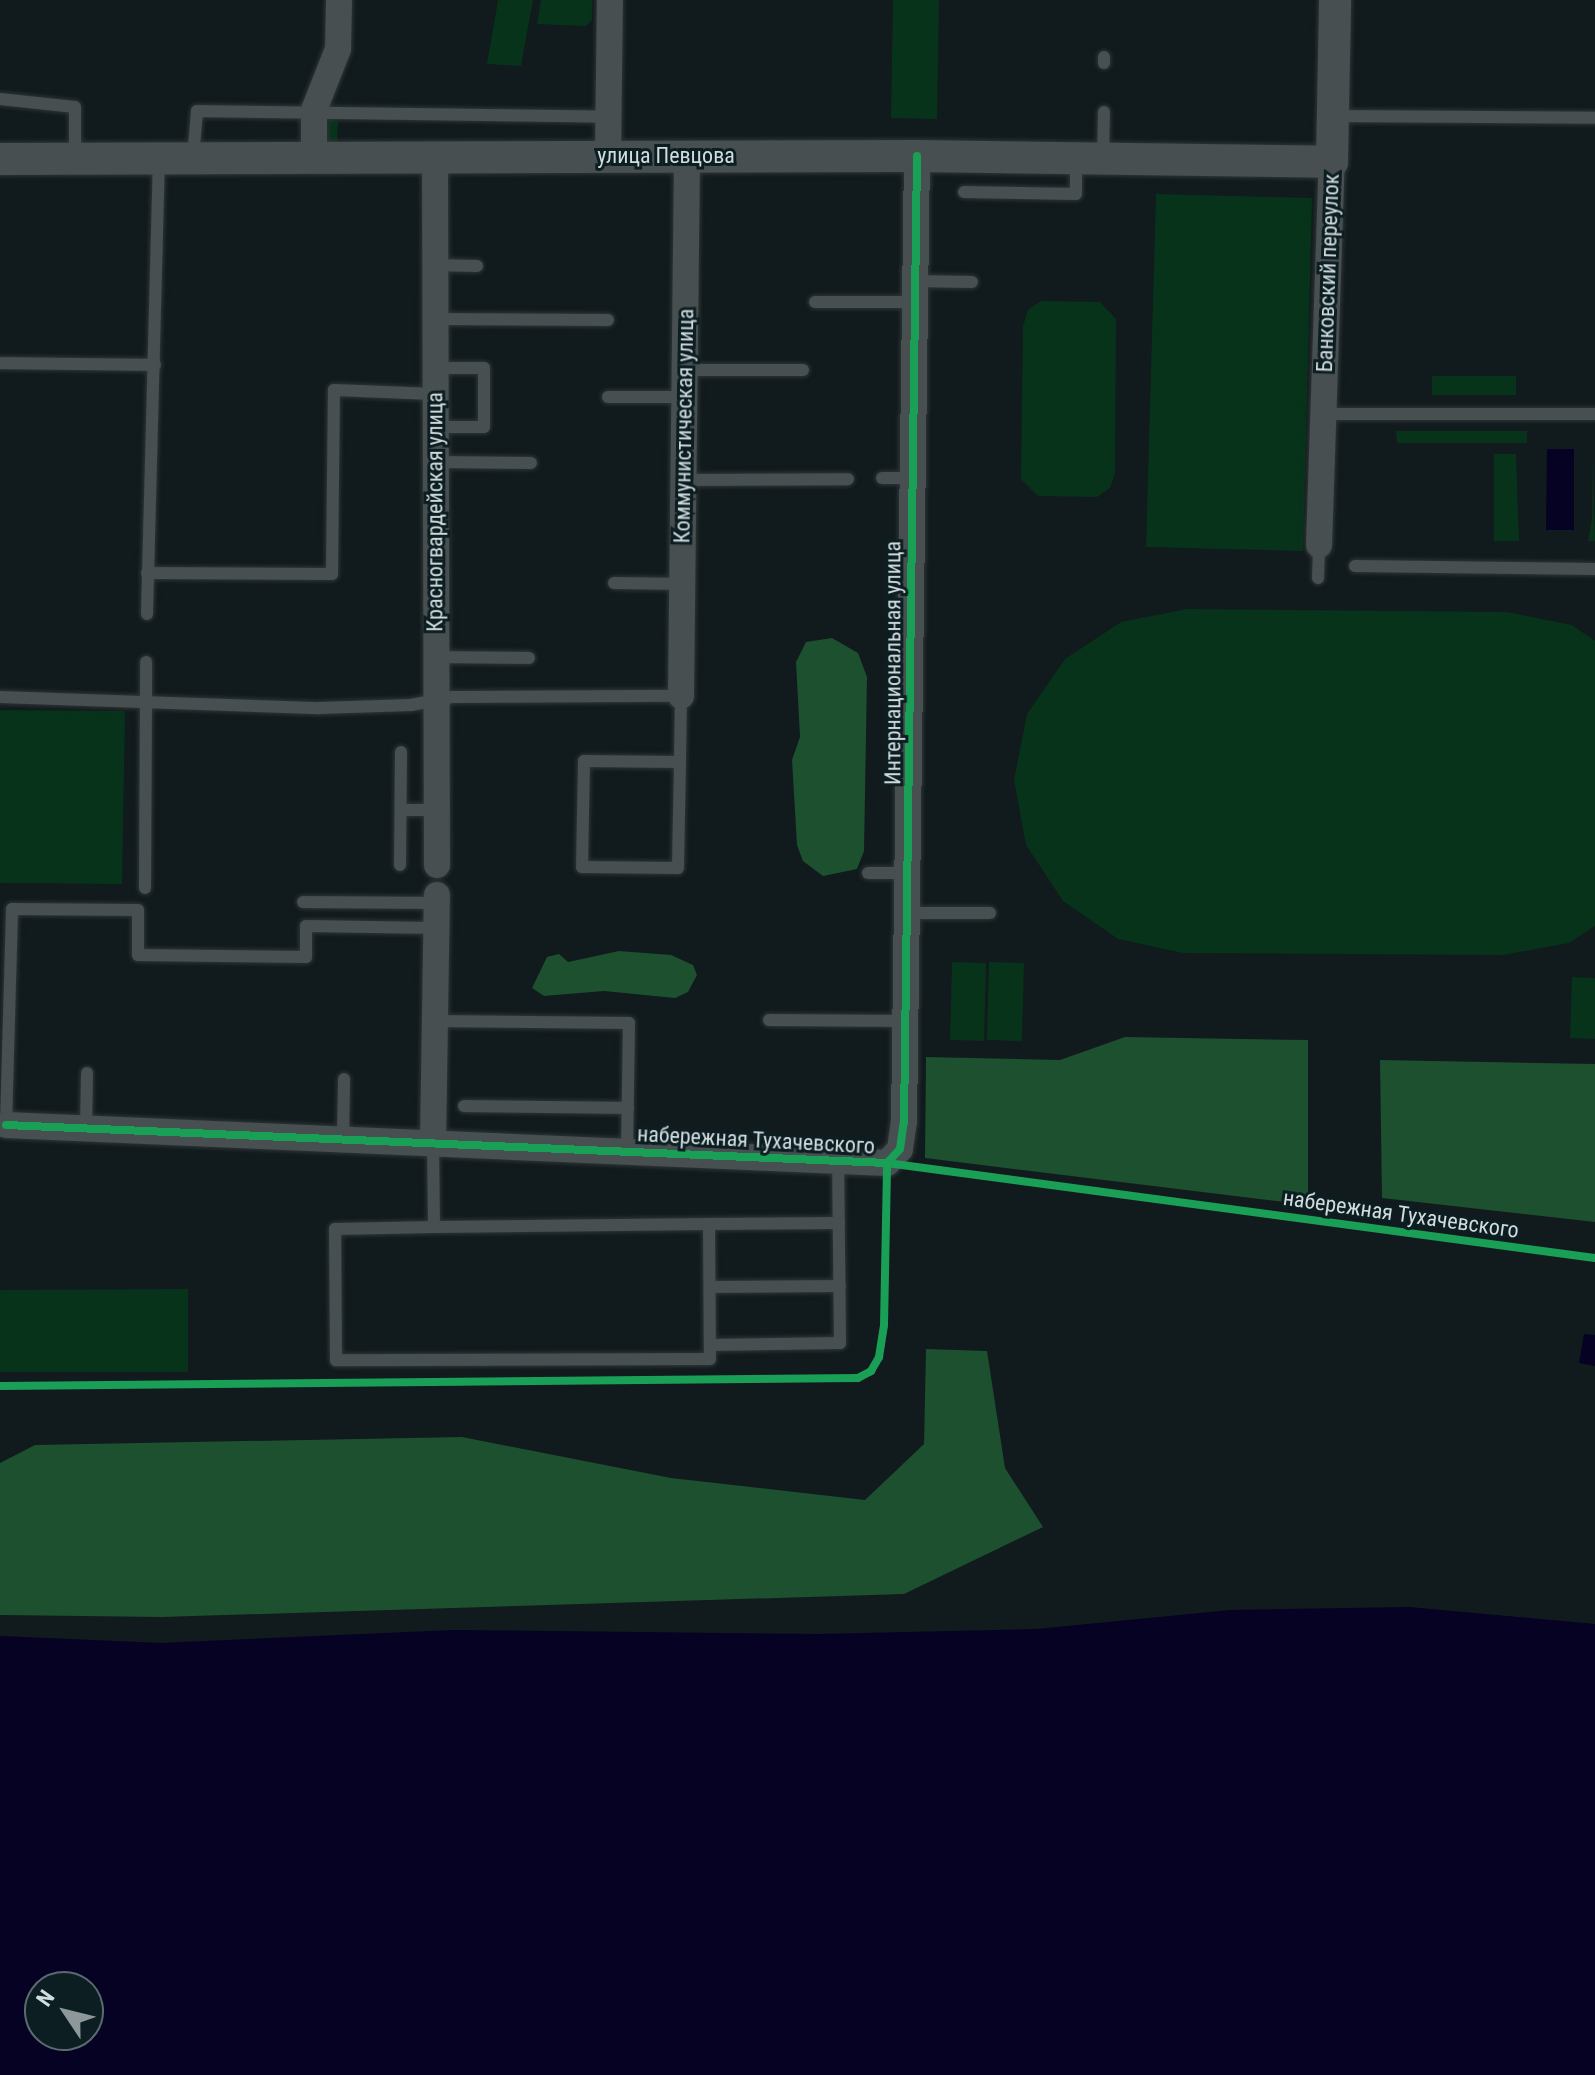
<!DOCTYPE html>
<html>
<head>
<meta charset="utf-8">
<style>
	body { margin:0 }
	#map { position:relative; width:1595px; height:2075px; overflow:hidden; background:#111a1d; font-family:"Roboto Condensed",sans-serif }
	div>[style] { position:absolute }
	.green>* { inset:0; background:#07331a }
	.forest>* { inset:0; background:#1c502f }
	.water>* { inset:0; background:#050224 }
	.roads { filter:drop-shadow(0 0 2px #2e3536) drop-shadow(0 0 2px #2e3536) }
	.service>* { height:12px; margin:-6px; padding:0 6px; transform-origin:6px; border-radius:6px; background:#474f50 }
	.minor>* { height:26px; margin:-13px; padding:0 13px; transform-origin:13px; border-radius:13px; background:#474f50 }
	.tertiary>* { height:32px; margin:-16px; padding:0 16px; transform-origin:16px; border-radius:16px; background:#474f50 }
	.cycleway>* { height:8px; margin:-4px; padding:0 4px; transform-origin:4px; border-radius:4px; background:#1a9f57 }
	span { translate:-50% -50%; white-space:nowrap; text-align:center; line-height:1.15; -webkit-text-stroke:6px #0c1e22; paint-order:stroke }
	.street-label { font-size:22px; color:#d1dcdf }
	.north { position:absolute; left:24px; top:1971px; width:80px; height:80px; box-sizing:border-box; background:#0c1e22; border:2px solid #5b6a6e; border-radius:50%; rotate:305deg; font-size:22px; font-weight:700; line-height:32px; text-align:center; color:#d1dcdf }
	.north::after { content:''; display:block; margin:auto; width:28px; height:36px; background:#8e989b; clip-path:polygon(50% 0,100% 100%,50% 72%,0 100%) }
</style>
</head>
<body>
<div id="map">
	<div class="green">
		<i style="clip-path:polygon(498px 0,533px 0,521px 66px,487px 64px)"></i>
		<i style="clip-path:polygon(541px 0,592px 0,592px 20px,586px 26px,537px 24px)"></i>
		<i style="clip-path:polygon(893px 0,939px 0,937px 119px,891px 118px)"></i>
		<i style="clip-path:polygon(329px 118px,338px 122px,337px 145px,327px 141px)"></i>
		<i style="clip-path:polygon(1156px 194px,1312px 198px,1303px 551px,1146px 547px)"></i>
		<i style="clip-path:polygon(1041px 301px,1100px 302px,1116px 319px,1115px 473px,1110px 488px,1097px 497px,1038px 496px,1021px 479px,1023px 326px,1028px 310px)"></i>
		<i style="clip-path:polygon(1432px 376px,1516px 376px,1516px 395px,1432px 395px)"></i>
		<i style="clip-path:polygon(1396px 431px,1527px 431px,1527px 443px,1397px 443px)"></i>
		<i style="clip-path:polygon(1494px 454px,1516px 454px,1519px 541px,1494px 541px)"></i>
		<i style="clip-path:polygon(1593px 454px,1595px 541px,1588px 541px,1592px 518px)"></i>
		<i style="clip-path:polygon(1187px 609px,1507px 612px,1572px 625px,1595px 641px,1595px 926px,1569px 943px,1503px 955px,1183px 953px,1118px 939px,1063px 901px,1026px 845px,1014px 780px,1027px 714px,1065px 659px,1121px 622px)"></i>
		<i style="clip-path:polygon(0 710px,125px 711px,122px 884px,0 883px)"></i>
		<i style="clip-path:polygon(952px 962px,986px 963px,984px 1041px,950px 1040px)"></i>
		<i style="clip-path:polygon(989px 962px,1024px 963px,1022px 1041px,987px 1040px)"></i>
		<i style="clip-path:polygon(1572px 977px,1595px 978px,1595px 1039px,1570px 1038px)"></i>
		<i style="clip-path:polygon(188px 1289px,188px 1372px,0 1372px,0 1290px)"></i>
	</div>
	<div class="forest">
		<i style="clip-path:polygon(832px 638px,858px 653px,867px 677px,864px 851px,857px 869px,823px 876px,803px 861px,797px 845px,792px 760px,800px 737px,796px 662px,806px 642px)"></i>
		<i style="clip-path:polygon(619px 951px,671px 955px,693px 965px,697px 975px,688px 992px,675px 998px,604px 991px,544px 996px,532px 988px,547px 957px,559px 954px,568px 962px)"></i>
		<i style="clip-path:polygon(1125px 1037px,1308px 1040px,1308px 1205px,925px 1158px,926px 1057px,1060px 1060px)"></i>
		<i style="clip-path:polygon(1380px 1060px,1595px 1064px,1595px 1222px,1382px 1198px)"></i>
		<i style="clip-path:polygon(926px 1349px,987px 1351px,1005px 1468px,1043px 1527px,904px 1594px,162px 1617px,0 1615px,0 1463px,35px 1445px,462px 1437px,671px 1478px,865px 1500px,924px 1444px)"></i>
	</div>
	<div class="water">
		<i style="clip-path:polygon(1547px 449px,1574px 449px,1574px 530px,1546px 530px)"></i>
		<i style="clip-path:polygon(1584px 1334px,1595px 1335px,1595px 1366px,1579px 1363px)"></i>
		<i style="clip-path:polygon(evenodd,1409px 1607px,1595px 1624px,1595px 2075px,0 2075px,0 1636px,161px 1643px,453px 1630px,819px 1634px,1037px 1629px,1230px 1610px,1409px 1607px,40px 1987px,88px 1987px,88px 2035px,40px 2035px,40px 1987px)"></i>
	</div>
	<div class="roads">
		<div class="service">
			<i style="left:1104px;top:57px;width:6px;rotate:90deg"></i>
			<i style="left:0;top:99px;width:75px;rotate:6.1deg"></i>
			<i style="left:75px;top:107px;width:49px;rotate:90deg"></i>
			<i style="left:1336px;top:116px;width:259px;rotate:0.4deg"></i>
			<i style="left:193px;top:158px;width:47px;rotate:-85.1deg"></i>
			<i style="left:197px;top:111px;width:410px;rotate:0.8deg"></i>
			<i style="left:1103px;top:158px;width:46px;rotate:-88.8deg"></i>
			<i style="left:964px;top:192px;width:112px;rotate:1deg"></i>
			<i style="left:1076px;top:194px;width:33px;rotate:-90deg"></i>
			<i style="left:433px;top:265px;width:44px;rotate:1.3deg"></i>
			<i style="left:915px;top:281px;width:57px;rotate:1deg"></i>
			<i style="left:815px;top:302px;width:100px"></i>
			<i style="left:435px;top:319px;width:173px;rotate:0.3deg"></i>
			<i style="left:0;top:363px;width:155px;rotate:0.7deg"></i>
			<i style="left:684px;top:370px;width:119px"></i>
			<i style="left:608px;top:397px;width:76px"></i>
			<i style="left:1324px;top:414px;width:271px"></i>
			<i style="left:435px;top:427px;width:49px"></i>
			<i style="left:484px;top:427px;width:59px;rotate:-90deg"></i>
			<i style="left:484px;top:368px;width:49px;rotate:180deg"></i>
			<i style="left:436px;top:462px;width:95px;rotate:0.6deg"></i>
			<i style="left:882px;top:478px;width:30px"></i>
			<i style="left:683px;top:480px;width:165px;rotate:-0.3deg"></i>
			<i style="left:1355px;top:566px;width:240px;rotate:0.7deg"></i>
			<i style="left:147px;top:573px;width:185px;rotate:0.3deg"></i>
			<i style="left:332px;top:574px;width:184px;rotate:-89.4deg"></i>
			<i style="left:334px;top:390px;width:100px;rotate:2.3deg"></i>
			<i style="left:1318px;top:578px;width:33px;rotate:-88deg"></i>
			<i style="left:614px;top:583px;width:68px;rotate:0.8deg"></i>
			<i style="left:147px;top:614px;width:455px;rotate:-88.5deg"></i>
			<i style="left:436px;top:657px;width:93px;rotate:0.6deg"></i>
			<i style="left:0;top:697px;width:320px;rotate:2deg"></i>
			<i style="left:320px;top:708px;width:91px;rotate:-1.9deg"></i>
			<i style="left:411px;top:705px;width:42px;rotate:-11deg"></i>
			<i style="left:452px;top:697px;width:229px;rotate:-0.3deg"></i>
			<i style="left:681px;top:696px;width:66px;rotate:90.9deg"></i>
			<i style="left:680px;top:762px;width:106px;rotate:91.1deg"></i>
			<i style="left:678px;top:868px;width:96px;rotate:-179.4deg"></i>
			<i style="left:582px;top:867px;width:106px;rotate:-88.9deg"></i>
			<i style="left:584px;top:761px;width:96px;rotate:0.6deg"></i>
			<i style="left:401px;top:810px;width:37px"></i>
			<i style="left:400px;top:865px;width:113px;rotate:-89.5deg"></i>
			<i style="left:868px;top:873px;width:41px"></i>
			<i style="left:145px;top:888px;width:226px;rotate:-89.7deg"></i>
			<i style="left:303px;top:902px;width:134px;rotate:0.4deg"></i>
			<i style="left:909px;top:913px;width:81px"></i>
			<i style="left:769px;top:1020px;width:138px;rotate:0.4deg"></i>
			<i style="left:435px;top:1021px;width:194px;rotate:0.6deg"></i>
			<i style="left:629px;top:1023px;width:129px;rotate:90.9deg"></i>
			<i style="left:464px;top:1106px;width:164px;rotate:0.7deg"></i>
			<i style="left:6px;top:1125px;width:216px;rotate:-88.4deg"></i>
			<i style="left:12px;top:909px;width:126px;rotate:0.5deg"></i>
			<i style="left:138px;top:910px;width:45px;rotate:90deg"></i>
			<i style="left:138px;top:955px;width:168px;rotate:0.7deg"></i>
			<i style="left:306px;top:957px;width:31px;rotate:-90deg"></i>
			<i style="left:306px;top:926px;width:130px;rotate:0.9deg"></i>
			<i style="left:86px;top:1127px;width:54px;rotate:-88.9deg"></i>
			<i style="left:343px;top:1139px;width:60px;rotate:-89deg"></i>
			<i style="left:433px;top:1143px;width:84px;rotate:89.3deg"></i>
			<i style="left:709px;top:1224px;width:135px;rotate:89.6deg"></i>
			<i style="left:710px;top:1359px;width:374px;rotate:179.8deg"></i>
			<i style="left:336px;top:1360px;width:131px;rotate:-90.4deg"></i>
			<i style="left:335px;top:1229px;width:99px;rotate:-1.2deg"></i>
			<i style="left:434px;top:1227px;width:275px;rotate:-0.6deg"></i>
			<i style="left:709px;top:1224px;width:130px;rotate:-0.4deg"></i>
			<i style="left:710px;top:1287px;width:130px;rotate:-0.4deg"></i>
			<i style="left:710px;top:1345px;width:130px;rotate:-0.9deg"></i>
			<i style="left:840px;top:1343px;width:182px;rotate:-90.6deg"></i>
		</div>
		<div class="minor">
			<i style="left:314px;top:156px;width:46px;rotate:-90deg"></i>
			<i style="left:314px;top:110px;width:66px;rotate:-68.5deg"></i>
			<i style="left:338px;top:49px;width:49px;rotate:-88.8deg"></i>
			<i style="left:608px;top:156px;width:156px;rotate:-89.3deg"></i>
			<i style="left:435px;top:158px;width:707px;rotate:89.84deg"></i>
			<i style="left:1319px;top:545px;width:383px;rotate:-88.1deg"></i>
			<i style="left:681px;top:696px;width:540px;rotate:-89.36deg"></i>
			<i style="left:6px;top:1125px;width:882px;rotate:2.47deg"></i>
			<i style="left:887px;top:1163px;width:19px;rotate:-47deg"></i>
			<i style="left:900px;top:1149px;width:27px;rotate:-82deg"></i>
			<i style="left:904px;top:1122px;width:966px;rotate:-89.23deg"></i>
			<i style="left:433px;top:1143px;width:248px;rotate:-89.1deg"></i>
		</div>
		<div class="tertiary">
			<i style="left:0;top:159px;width:917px;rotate:-0.19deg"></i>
			<i style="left:917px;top:156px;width:415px;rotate:0.8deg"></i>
			<i style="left:1332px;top:162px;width:162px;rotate:-88.9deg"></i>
		</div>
	</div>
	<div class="cycleway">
		<i style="left:6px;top:1125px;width:882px;rotate:2.47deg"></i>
		<i style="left:887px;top:1163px;width:714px;rotate:7.64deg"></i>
		<i style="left:887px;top:1163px;width:19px;rotate:-47deg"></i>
		<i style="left:900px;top:1149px;width:27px;rotate:-82deg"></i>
		<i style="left:904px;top:1122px;width:966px;rotate:-89.23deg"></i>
		<i style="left:0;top:1386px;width:858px;rotate:-0.53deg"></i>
		<i style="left:858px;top:1378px;width:15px;rotate:-28deg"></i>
		<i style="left:871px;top:1371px;width:16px;rotate:-60deg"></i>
		<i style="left:879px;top:1357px;width:32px;rotate:-81deg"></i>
		<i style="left:884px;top:1325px;width:162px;rotate:-88.9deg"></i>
	</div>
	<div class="street-label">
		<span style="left:666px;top:156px">улица Певцова</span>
		<span style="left:1328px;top:273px;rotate:-88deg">Банковский переулок</span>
		<span style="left:684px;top:426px;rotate:-89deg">Коммунистическая улица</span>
		<span style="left:435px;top:512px;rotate:-90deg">Красногвардейская улица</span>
		<span style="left:893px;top:663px;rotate:-90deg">Интернациональная улица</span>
		<span style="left:756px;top:1140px;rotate:3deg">набережная Тухачевского</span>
		<span style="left:1401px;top:1214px;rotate:8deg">набережная Тухачевского</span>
	</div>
	<div class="north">N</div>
</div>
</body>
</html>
